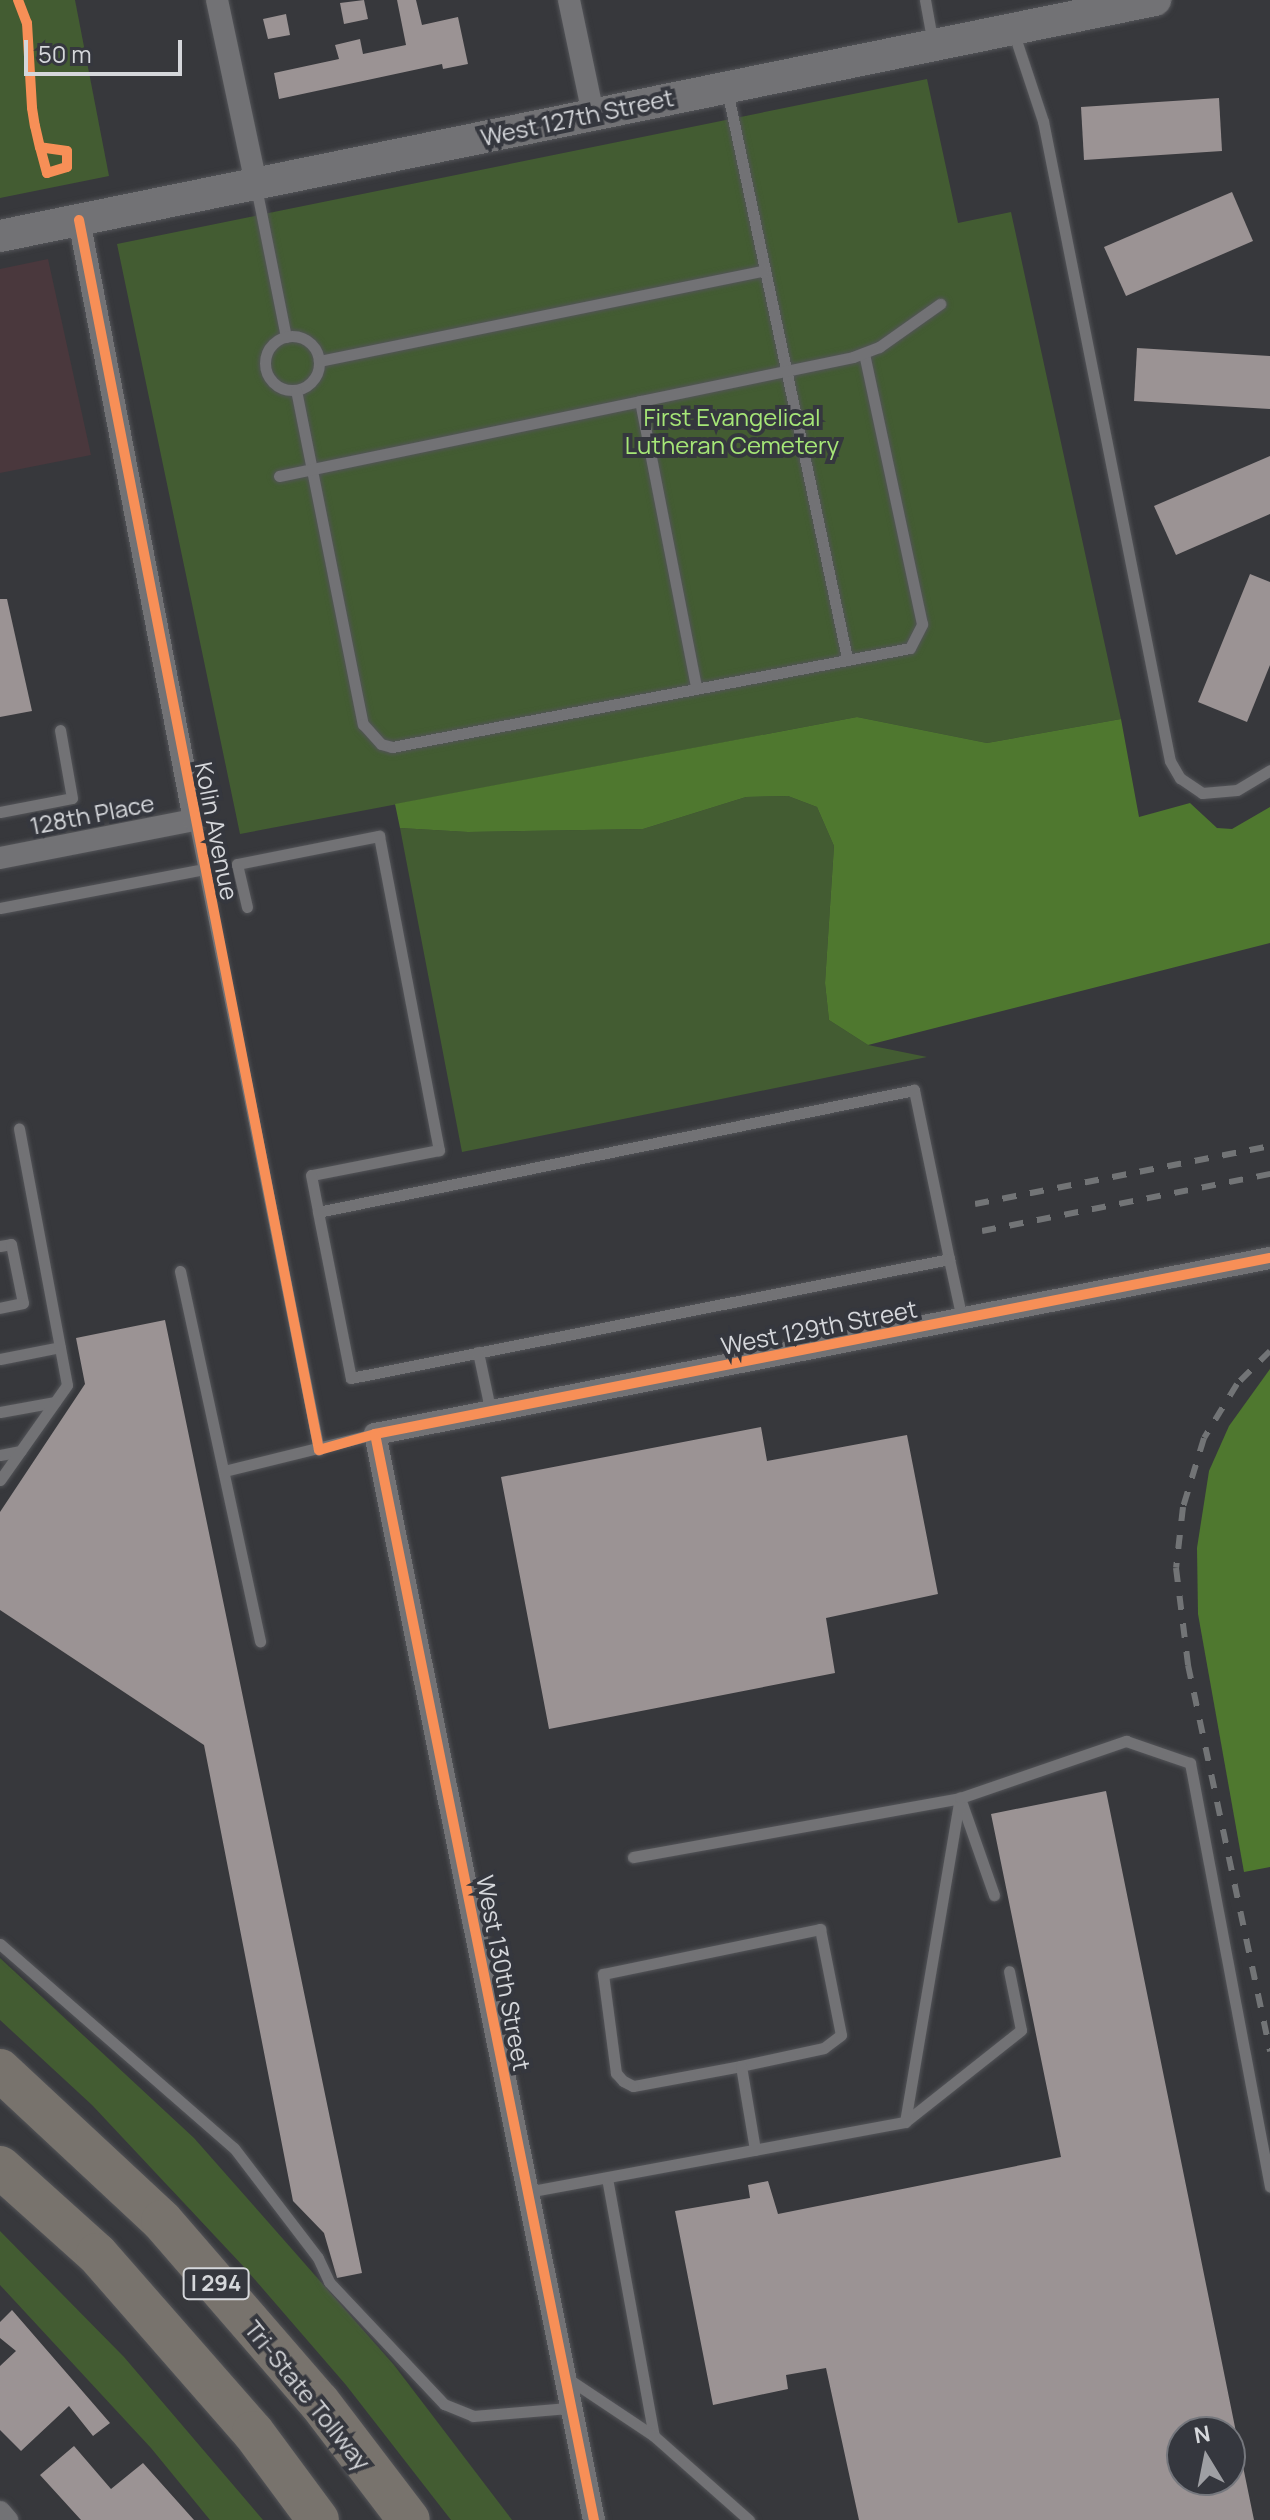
<!DOCTYPE html>
<html>
<head>
<meta charset="utf-8">
<style>
	body { margin:0 }
	#map { position:relative; width:1270px; height:2520px; overflow:hidden; background:#37383c; font-family:Manrope,sans-serif }
	div>[style] { position:absolute }
	.commercial>* { inset:0; background:#4a383d }
	.green>* { inset:0; background:#435c32 }
	.forest>* { inset:0; background:#4f782f }
	.building>* { inset:0; background:#9b9394 }
	.roads { filter:drop-shadow(0 0 2px #535458) drop-shadow(0 0 2px #535458) }
	.service>* { height:11px; margin:-5.5px; padding:0 5.5px; transform-origin:5.5px; border-radius:5.5px; background:#727275 }
	.service>.ring { margin:-5.5px; padding:0; box-sizing:content-box; background:none; border:11px solid #727275; border-radius:50% }
	.minor>* { height:22px; margin:-11px; padding:0 11px; transform-origin:11px; border-radius:11px; background:#727275 }
	.secondary>* { height:32px; margin:-16px; padding:0 16px; transform-origin:16px; border-radius:16px; background:#727275 }
	.motorway>* { height:42px; margin:-21px; padding:0 21px; transform-origin:21px; border-radius:21px; background:#78736d }
	.rail>* { height:6px; margin-top:-3px; transform-origin:0; background:repeating-linear-gradient(90deg,#727476 0 14px,transparent 0 28px) }
	.cycleway>* { height:10px; margin:-5px; padding:0 5px; transform-origin:5px; border-radius:5px; background:#f78f57 }
	span { translate:-50% -50%; white-space:nowrap; text-align:center; line-height:1.15; -webkit-text-stroke:8px #35373e; paint-order:stroke }
	.shield-label span { padding:2px 6px; background:#35373e; border:2px solid; border-radius:6px; -webkit-text-stroke-width:0 }
	.shield-label { font-size:22px; color:#d5d7db; font-weight:700 }
	.street-label { font-size:24px; color:#d5d7db }
	.park-label { font-size:24px; color:#a6e677 }
	.north { position:absolute; left:1166px; top:2416px; width:80px; height:80px; box-sizing:border-box; background:#35373e; border:2px solid #75777d; border-radius:50%; rotate:350deg; font-size:22px; font-weight:700; line-height:32px; text-align:center; color:#d5d7db }
	.north::after { content:''; display:block; margin:auto; width:28px; height:36px; background:#9e9fa3; clip-path:polygon(50% 0,100% 100%,50% 72%,0 100%) }
	.scale { position:absolute; left:24px; top:40px; width:158px; height:36px; box-sizing:border-box; border:4px solid #d5d7db; border-top:0; padding-left:10px; font-size:24px; line-height:28px; white-space:nowrap; color:#d5d7db; -webkit-text-stroke:6px #35373e; paint-order:stroke }
</style>
</head>
<body>
<div id="map">
	<div class="commercial">
		<i style="clip-path:polygon(48px 259px,91px 455px,0 473px,0 269px)"></i>
	</div>
	<div class="green">
		<i style="clip-path:polygon(0 0,75px 0,109px 176px,0 198px)"></i>
		<i style="clip-path:polygon(927px 79px,958px 223px,1011px 212px,1121px 719px,987px 743px,857px 717px,240px 834px,117px 244px)"></i>
		<i style="clip-path:polygon(788px 796px,817px 807px,834px 846px,825px 983px,829px 1020px,868px 1045px,927px 1057px,462px 1152px,400px 828px,468px 832px,643px 829px,746px 797px)"></i>
		<i style="clip-path:polygon(0 1958px,194px 2138px,394px 2365px,512px 2520px,451px 2520px,346px 2385px,244px 2267px,92px 2105px,0 2020px)"></i>
		<i style="clip-path:polygon(0 2231px,124px 2357px,263px 2520px,210px 2520px,151px 2448px,0 2285px)"></i>
	</div>
	<div class="forest">
		<i style="clip-path:polygon(857px 717px,987px 743px,1121px 719px,1139px 817px,1190px 803px,1217px 828px,1232px 829px,1270px 807px,1270px 943px,868px 1045px,829px 1020px,825px 983px,834px 846px,817px 807px,788px 796px,746px 797px,643px 829px,468px 832px,400px 828px,395px 804px)"></i>
		<i style="clip-path:polygon(1270px 1369px,1270px 1867px,1244px 1872px,1198px 1614px,1197px 1548px,1209px 1471px,1229px 1426px)"></i>
	</div>
	<div class="building">
		<i style="clip-path:polygon(364px 0,368px 19px,344px 24px,340px 3px)"></i>
		<i style="clip-path:polygon(397px 0,416px 0,422px 25px,458px 17px,468px 64px,443px 69px,442px 64px,279px 99px,274px 73px,339px 59px,335px 45px,360px 39px,363px 54px,406px 45px)"></i>
		<i style="clip-path:polygon(286px 14px,290px 35px,268px 39px,263px 19px)"></i>
		<i style="clip-path:polygon(1219px 98px,1222px 151px,1084px 160px,1081px 107px)"></i>
		<i style="clip-path:polygon(1232px 192px,1253px 241px,1126px 296px,1104px 247px)"></i>
		<i style="clip-path:polygon(1137px 348px,1270px 356px,1270px 409px,1134px 401px)"></i>
		<i style="clip-path:polygon(1270px 456px,1270px 514px,1176px 555px,1154px 506px)"></i>
		<i style="clip-path:polygon(1250px 574px,1270px 582px,1270px 665px,1247px 722px,1198px 702px)"></i>
		<i style="clip-path:polygon(0 599px,7px 599px,32px 711px,0 717px)"></i>
		<i style="clip-path:polygon(165px 1320px,362px 2273px,337px 2278px,324px 2233px,293px 2201px,204px 1745px,0 1610px,0 1512px,85px 1384px,76px 1338px)"></i>
		<i style="clip-path:polygon(761px 1427px,767px 1461px,907px 1435px,938px 1594px,826px 1618px,835px 1673px,549px 1729px,501px 1477px)"></i>
		<i style="clip-path:polygon(1106px 1791px,1236px 2432px,1182px 2432px,1182px 2480px,1230px 2480px,1230px 2443px,1238px 2442px,1254px 2520px,859px 2520px,826px 2368px,786px 2375px,788px 2389px,713px 2405px,675px 2211px,750px 2198px,748px 2185px,768px 2181px,778px 2214px,1061px 2157px,991px 1814px)"></i>
		<i style="clip-path:polygon(12px 2310px,110px 2423px,93px 2436px,69px 2406px,21px 2451px,0 2430px,0 2366px,16px 2351px,0 2338px,0 2322px)"></i>
		<i style="clip-path:polygon(74px 2446px,111px 2489px,143px 2463px,194px 2520px,81px 2520px,40px 2475px)"></i>
	</div>
	<div class="roads">
		<div class="service">
			<i style="left:925px;top:0;width:45px;rotate:79.7deg"></i>
			<i style="left:1013px;top:31px;width:95px;rotate:71.6deg"></i>
			<i style="left:1043px;top:121px;width:652px;rotate:78.78deg"></i>
			<i style="left:1170px;top:761px;width:20px;rotate:60deg"></i>
			<i style="left:1180px;top:778px;width:27px;rotate:34deg"></i>
			<i style="left:1202px;top:793px;width:35px;rotate:-5deg"></i>
			<i style="left:1237px;top:790px;width:39px;rotate:-31deg"></i>
			<i style="left:727px;top:90px;width:581px;rotate:78.07deg"></i>
			<i style="left:256px;top:187px;width:153px;rotate:78.7deg"></i>
			<i class="ring" style="left:265px;top:336px;width:43px;height:43px"></i>
			<i style="left:319px;top:361px;width:453px;rotate:-11.5deg"></i>
			<i style="left:296px;top:390px;width:341px;rotate:78.7deg"></i>
			<i style="left:363px;top:724px;width:27px;rotate:48deg"></i>
			<i style="left:381px;top:744px;width:11px;rotate:15deg"></i>
			<i style="left:392px;top:747px;width:527px;rotate:-10.82deg"></i>
			<i style="left:910px;top:648px;width:27px;rotate:-63deg"></i>
			<i style="left:922px;top:624px;width:277px;rotate:-102.1deg"></i>
			<i style="left:640px;top:401px;width:291px;rotate:78.9deg"></i>
			<i style="left:279px;top:476px;width:586px;rotate:-11.71deg"></i>
			<i style="left:853px;top:357px;width:28px;rotate:-21deg"></i>
			<i style="left:879px;top:347px;width:75px;rotate:-35.2deg"></i>
			<i style="left:0;top:812px;width:73px;rotate:-11deg"></i>
			<i style="left:72px;top:798px;width:69px;rotate:-100deg"></i>
			<i style="left:194px;top:820px;width:642px;rotate:78.78deg"></i>
			<i style="left:247px;top:907px;width:44px;rotate:-103.1deg"></i>
			<i style="left:237px;top:864px;width:145px;rotate:-11.2deg"></i>
			<i style="left:379px;top:836px;width:320px;rotate:79.2deg"></i>
			<i style="left:439px;top:1150px;width:130px;rotate:168.9deg"></i>
			<i style="left:311px;top:1175px;width:38px;rotate:79deg"></i>
			<i style="left:318px;top:1212px;width:169px;rotate:78.8deg"></i>
			<i style="left:351px;top:1378px;width:610px;rotate:-11.25deg"></i>
			<i style="left:949px;top:1259px;width:173px;rotate:-101.7deg"></i>
			<i style="left:914px;top:1090px;width:608px;rotate:168.43deg"></i>
			<i style="left:0;top:908px;width:208px;rotate:-10.8deg"></i>
			<i style="left:0;top:1246px;width:11px;rotate:-10deg"></i>
			<i style="left:11px;top:1244px;width:60px;rotate:78.5deg"></i>
			<i style="left:23px;top:1303px;width:24px;rotate:168deg"></i>
			<i style="left:949px;top:1259px;width:61px;rotate:77.8deg"></i>
			<i style="left:180px;top:1271px;width:379px;rotate:77.8deg"></i>
			<i style="left:478px;top:1352px;width:62px;rotate:78deg"></i>
			<i style="left:0;top:1359px;width:61px;rotate:-11.3deg"></i>
			<i style="left:0;top:1412px;width:56px;rotate:-10.3deg"></i>
			<i style="left:0;top:1455px;width:21px;rotate:-11deg"></i>
			<i style="left:224px;top:1471px;width:155px;rotate:-13.8deg"></i>
			<i style="left:0;top:1480px;width:116px;rotate:-54.8deg"></i>
			<i style="left:67px;top:1385px;width:261px;rotate:-100.6deg"></i>
			<i style="left:633px;top:1857px;width:332px;rotate:-10.2deg"></i>
			<i style="left:960px;top:1798px;width:103px;rotate:70.7deg"></i>
			<i style="left:0;top:1944px;width:310px;rotate:41.1deg"></i>
			<i style="left:234px;top:2148px;width:138px;rotate:52.6deg"></i>
			<i style="left:318px;top:2258px;width:26px;rotate:65deg"></i>
			<i style="left:329px;top:2282px;width:168px;rotate:46.7deg"></i>
			<i style="left:444px;top:2404px;width:31px;rotate:22deg"></i>
			<i style="left:473px;top:2416px;width:96px;rotate:-4.8deg"></i>
			<i style="left:741px;top:2066px;width:110px;rotate:169.5deg"></i>
			<i style="left:633px;top:2086px;width:11px;rotate:-153deg"></i>
			<i style="left:623px;top:2081px;width:11px;rotate:-131deg"></i>
			<i style="left:616px;top:2073px;width:100px;rotate:-97.5deg"></i>
			<i style="left:603px;top:1974px;width:222px;rotate:-11.7deg"></i>
			<i style="left:820px;top:1929px;width:108px;rotate:78.8deg"></i>
			<i style="left:841px;top:2035px;width:21px;rotate:143deg"></i>
			<i style="left:824px;top:2048px;width:85px;rotate:167.8deg"></i>
			<i style="left:741px;top:2066px;width:85px;rotate:80.5deg"></i>
			<i style="left:905px;top:2122px;width:148px;rotate:-38.4deg"></i>
			<i style="left:1021px;top:2030px;width:60px;rotate:-101.5deg"></i>
			<i style="left:607px;top:2178px;width:262px;rotate:79.7deg"></i>
			<i style="left:527px;top:2192px;width:384px;rotate:-10.5deg"></i>
			<i style="left:905px;top:2122px;width:329px;rotate:-80.4deg"></i>
			<i style="left:960px;top:1798px;width:176px;rotate:-19deg"></i>
			<i style="left:1126px;top:1741px;width:68px;rotate:19deg"></i>
			<i style="left:1190px;top:1763px;width:431px;rotate:79.3deg"></i>
			<i style="left:567px;top:2378px;width:105px;rotate:33.7deg"></i>
			<i style="left:654px;top:2436px;width:127px;rotate:41.5deg"></i>
		</div>
		<div class="minor">
			<i style="left:217px;top:0;width:187px;rotate:78deg"></i>
			<i style="left:569px;top:0;width:116px;rotate:78.1deg"></i>
			<i style="left:0;top:858px;width:198px;rotate:-11.1deg"></i>
			<i style="left:194px;top:820px;width:611px;rotate:-100.85deg"></i>
			<i style="left:0;top:2512px;width:11px;rotate:49deg"></i>
			<i style="left:594px;top:2520px;width:1108px;rotate:-101.4deg"></i>
			<i style="left:375px;top:1434px;width:912px;rotate:-11.13deg"></i>
		</div>
		<div class="secondary">
			<i style="left:0;top:236px;width:1179px;rotate:-11.55deg"></i>
		</div>
		<div class="motorway">
			<i style="left:0;top:2070px;width:221px;rotate:43deg"></i>
			<i style="left:162px;top:2221px;width:240px;rotate:49.1deg"></i>
			<i style="left:319px;top:2402px;width:148px;rotate:52.7deg"></i>
			<i style="left:0;top:2167px;width:130px;rotate:41.9deg"></i>
			<i style="left:97px;top:2254px;width:237px;rotate:48.8deg"></i>
			<i style="left:253px;top:2432px;width:109px;rotate:53.5deg"></i>
		</div>
	</div>
	<div class="rail">
		<i style="left:975px;top:1204px;width:301px;rotate:-11.1deg"></i>
		<i style="left:982px;top:1231px;width:294px;rotate:-11.2deg"></i>
		<i style="left:1270px;top:1351px;width:47px;rotate:135deg"></i>
		<i style="left:1237px;top:1384px;width:63px;rotate:121.4deg"></i>
		<i style="left:1204px;top:1438px;width:72px;rotate:106.9deg"></i>
		<i style="left:1183px;top:1507px;width:61px;rotate:96.5deg"></i>
		<i style="left:1176px;top:1568px;width:98px;rotate:82.9deg"></i>
		<i style="left:1188px;top:1665px;width:395px;rotate:78deg"></i>
	</div>
	<div class="cycleway">
		<i style="left:18px;top:0;width:25px;rotate:69deg"></i>
		<i style="left:27px;top:23px;width:85px;rotate:86.6deg"></i>
		<i style="left:32px;top:108px;width:18px;rotate:81deg"></i>
		<i style="left:35px;top:126px;width:22px;rotate:77deg"></i>
		<i style="left:40px;top:147px;width:27px;rotate:75deg"></i>
		<i style="left:47px;top:173px;width:21px;rotate:-17deg"></i>
		<i style="left:67px;top:167px;width:16px;rotate:-90deg"></i>
		<i style="left:67px;top:151px;width:27px;rotate:-172deg"></i>
		<i style="left:79px;top:220px;width:1253px;rotate:78.96deg"></i>
		<i style="left:319px;top:1450px;width:58px;rotate:-15.9deg"></i>
		<i style="left:375px;top:1434px;width:912px;rotate:-11.13deg"></i>
		<i style="left:375px;top:1434px;width:1108px;rotate:78.6deg"></i>
	</div>
	<div class="shield-label">
		<span style="left:216px;top:2284px">I 294</span>
	</div>
	<div class="street-label">
		<span style="left:577px;top:117px;rotate:-12deg">West 127th Street</span>
		<span style="left:92px;top:814px;rotate:-11deg">128th Place</span>
		<span style="left:217px;top:831px;rotate:79deg">Kolin Avenue</span>
		<span style="left:819px;top:1327px;rotate:-11deg">West 129th Street</span>
		<span style="left:504px;top:1973px;rotate:79deg">West 130th Street</span>
		<span style="left:308px;top:2395px;rotate:51deg">Tri-State Tollway</span>
	</div>
	<div class="park-label">
		<span style="left:732px;top:431px">First Evangelical<br>Lutheran Cemetery</span>
	</div>
	<div class="north">N</div>
	<div class="scale">50 m</div>
</div>
</body>
</html>
